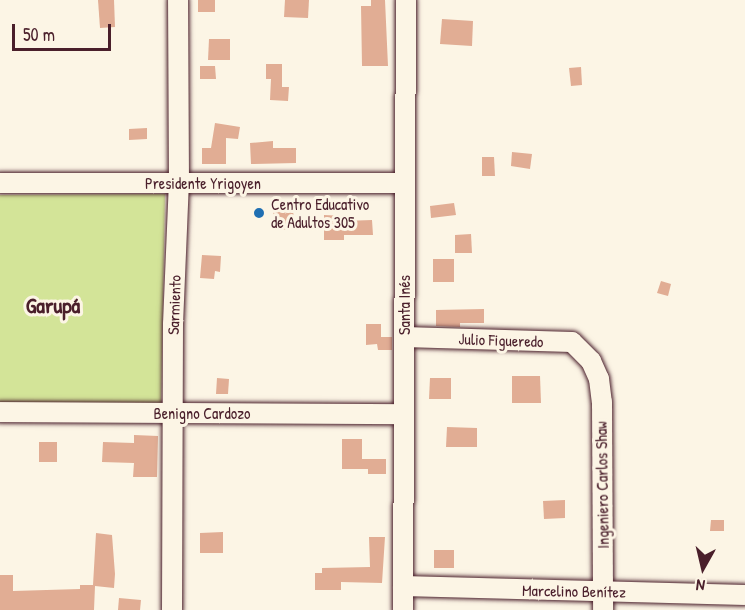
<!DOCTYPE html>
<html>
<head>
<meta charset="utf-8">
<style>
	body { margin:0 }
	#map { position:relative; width:745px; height:610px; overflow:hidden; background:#fcf5e5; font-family:"Patrick Hand",sans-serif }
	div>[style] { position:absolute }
	.green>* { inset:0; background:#d3e498 }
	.building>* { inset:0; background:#e1ad94 }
	.roads { filter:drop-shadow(0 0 2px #4a1f2b) drop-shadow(0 0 2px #4a1f2b) }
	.minor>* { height:20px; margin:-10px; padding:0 10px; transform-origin:10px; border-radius:10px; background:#fcf5e5 }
	.dots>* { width:16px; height:16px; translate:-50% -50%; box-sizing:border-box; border:3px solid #fcf5e5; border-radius:50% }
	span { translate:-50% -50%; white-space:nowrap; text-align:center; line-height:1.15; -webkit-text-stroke:6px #fcf5e5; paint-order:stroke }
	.street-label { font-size:16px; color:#4a1f2b }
	.poi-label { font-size:16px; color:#4a1f2b }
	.left { translate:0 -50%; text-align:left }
	.district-label { font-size:22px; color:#4a1f2b; font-weight:700 }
	.north { position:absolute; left:673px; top:538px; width:60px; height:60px; -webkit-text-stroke:4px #fcf5e5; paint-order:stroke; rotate:188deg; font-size:16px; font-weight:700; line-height:24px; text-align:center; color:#4a1f2b }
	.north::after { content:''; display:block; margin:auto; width:21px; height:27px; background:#4a1f2b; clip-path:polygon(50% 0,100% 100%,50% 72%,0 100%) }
	.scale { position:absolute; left:12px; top:24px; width:99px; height:27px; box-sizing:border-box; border:3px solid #4a1f2b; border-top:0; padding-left:8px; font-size:18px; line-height:21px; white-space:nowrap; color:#4a1f2b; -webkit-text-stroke:4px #fcf5e5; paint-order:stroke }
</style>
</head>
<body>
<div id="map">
	<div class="green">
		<i style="clip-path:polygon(165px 194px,161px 403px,0 403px,0 195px)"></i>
	</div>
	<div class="building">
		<i style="clip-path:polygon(98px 0,114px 0,115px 27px,100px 28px)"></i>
		<i style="clip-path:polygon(198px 0,215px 0,215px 12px,198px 12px)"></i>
		<i style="clip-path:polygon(285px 0,309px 0,308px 18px,284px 17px)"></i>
		<i style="clip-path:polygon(371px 0,385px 0,388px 66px,362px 66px,361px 6px,371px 6px)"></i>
		<i style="clip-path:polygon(442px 19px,473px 21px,472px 46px,440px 44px)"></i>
		<i style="clip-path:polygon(209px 39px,230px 39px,230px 60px,208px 60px)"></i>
		<i style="clip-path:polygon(266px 64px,282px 64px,282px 87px,289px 87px,288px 101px,270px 100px,271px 79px,266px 79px)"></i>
		<i style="clip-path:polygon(200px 66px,215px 66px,216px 79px,200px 79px)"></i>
		<i style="clip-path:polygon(581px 67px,582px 85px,571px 86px,569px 68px)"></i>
		<i style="clip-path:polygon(215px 123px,240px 127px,238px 139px,226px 138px,226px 164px,202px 164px,202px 148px,211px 148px)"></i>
		<i style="clip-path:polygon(147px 128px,147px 139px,129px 140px,129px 129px)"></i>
		<i style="clip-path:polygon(273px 141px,273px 148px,296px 148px,296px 163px,251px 164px,250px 143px)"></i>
		<i style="clip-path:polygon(512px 152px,532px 154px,530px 169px,511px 166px)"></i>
		<i style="clip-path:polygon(482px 157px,494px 157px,495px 176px,482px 176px)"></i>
		<i style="clip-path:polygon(454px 203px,456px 215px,431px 218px,430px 206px)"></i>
		<i style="clip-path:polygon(293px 205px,294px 229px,274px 230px,273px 206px)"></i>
		<i style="clip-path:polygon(324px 215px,344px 216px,344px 221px,372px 220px,373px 235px,344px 235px,344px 240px,324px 240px)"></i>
		<i style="clip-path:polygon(471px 234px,472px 253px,455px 253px,455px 235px)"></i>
		<i style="clip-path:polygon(202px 255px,221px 256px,220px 272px,215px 271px,214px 279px,200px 278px)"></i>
		<i style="clip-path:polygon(433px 259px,454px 259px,454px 282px,433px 282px)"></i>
		<i style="clip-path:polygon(661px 281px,671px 284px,668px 296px,657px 293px)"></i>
		<i style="clip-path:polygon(484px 309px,484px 323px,460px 323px,460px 327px,436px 326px,436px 310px)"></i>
		<i style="clip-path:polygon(366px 324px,381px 324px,381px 337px,392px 337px,392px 350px,378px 350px,377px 344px,366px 345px)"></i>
		<i style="clip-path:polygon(512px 376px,540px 376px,541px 403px,512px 403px)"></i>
		<i style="clip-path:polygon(217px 378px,229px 379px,228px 394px,216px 394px)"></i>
		<i style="clip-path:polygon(430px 378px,451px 378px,451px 399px,429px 399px)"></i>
		<i style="clip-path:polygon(447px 427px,477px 428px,477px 447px,446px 447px)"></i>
		<i style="clip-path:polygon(134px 435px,158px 436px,157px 477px,133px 477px,134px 463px,102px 462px,103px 442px,134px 443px)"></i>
		<i style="clip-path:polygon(342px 439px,362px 439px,362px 459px,386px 459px,386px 474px,368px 474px,368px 469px,342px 469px)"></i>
		<i style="clip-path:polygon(39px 442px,57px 442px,57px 462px,39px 462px)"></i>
		<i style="clip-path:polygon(565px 500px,565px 518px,544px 519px,543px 501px)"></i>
		<i style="clip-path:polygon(711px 520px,724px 520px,724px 531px,710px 531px)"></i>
		<i style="clip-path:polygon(223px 532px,223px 553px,200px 553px,200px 533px)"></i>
		<i style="clip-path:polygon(96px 533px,112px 535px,115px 574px,114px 588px,95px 586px,94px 610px,0 610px,0 575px,13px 575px,13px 591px,80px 589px,80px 585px,93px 585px)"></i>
		<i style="clip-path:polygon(369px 537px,385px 537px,382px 583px,341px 582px,341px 590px,315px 590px,315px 573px,322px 573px,322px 568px,370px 567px)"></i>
		<i style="clip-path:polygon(434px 550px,454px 550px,454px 568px,434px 568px)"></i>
		<i style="clip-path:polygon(119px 598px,141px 600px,140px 610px,118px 610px)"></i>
	</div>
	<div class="roads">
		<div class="minor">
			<i style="left:0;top:183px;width:405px"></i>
			<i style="left:404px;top:337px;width:168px;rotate:1.7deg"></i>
			<i style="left:572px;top:342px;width:27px;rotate:45deg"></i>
			<i style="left:591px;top:361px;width:20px;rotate:66deg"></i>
			<i style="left:599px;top:379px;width:23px;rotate:83deg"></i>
			<i style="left:602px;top:402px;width:208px;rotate:89.7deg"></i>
			<i style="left:0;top:412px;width:404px;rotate:0.3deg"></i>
			<i style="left:403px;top:586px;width:342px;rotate:1.5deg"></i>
			<i style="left:172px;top:610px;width:286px;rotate:-89.8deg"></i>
			<i style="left:173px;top:324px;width:141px;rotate:-87.6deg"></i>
			<i style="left:179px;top:183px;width:183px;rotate:-90.3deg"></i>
			<i style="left:403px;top:610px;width:610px;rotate:-89.72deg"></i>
		</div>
	</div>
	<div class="dots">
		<i style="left:259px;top:213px;background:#1f6fb2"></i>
	</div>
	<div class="street-label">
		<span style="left:203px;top:183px">Presidente Yrigoyen</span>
		<span style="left:174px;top:305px;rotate:-88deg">Sarmiento</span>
		<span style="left:404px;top:305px;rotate:-90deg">Santa Inés</span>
		<span style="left:501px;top:340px;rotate:2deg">Julio Figueredo</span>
		<span style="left:202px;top:413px">Benigno Cardozo</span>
		<span style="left:602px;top:485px;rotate:-91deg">Ingeniero Carlos Shaw</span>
		<span style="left:574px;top:591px;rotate:1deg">Marcelino Benítez</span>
	</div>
	<div class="poi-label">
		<span class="left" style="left:271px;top:213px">Centro Educativo<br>de Adultos 305</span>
	</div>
	<div class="district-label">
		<span style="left:53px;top:306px">Garupá</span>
	</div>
	<div class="north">N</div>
	<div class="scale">50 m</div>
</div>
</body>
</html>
